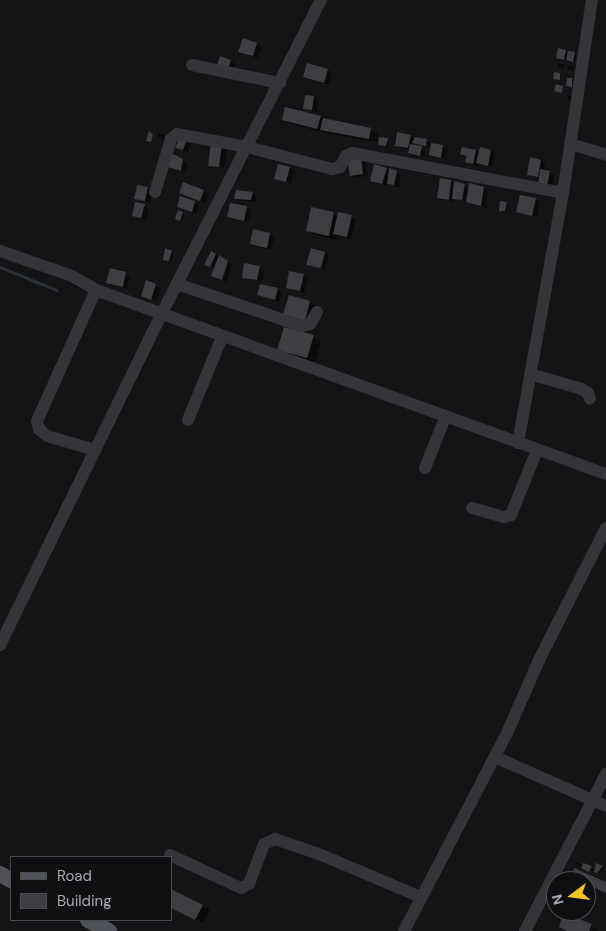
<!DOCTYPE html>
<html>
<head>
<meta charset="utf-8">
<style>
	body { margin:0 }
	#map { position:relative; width:606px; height:931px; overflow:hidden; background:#141315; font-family:"DM Sans",sans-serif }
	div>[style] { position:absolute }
	.shadow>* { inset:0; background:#0007 }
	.stream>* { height:2.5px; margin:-1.25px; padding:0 1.25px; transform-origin:1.25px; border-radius:1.25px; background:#293139 }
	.building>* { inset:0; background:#3e3e42 }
	.minor>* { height:12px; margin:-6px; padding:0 6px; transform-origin:6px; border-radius:6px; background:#34353a }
	.major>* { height:16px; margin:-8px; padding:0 8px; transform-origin:8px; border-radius:8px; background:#505259 }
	span { translate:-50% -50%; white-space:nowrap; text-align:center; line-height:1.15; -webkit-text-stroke:4.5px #0f0e10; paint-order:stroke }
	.legend { position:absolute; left:10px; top:856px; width:162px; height:65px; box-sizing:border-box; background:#0f0e10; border:1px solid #4b4c52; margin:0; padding:6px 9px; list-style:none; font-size:15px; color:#a5a9b6 }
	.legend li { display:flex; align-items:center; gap:10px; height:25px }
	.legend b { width:25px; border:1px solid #4b4c52 }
	.north { position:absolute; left:546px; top:871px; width:50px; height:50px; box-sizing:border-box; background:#0f0e10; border:1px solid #4b4c52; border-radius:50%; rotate:255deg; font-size:14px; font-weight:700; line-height:20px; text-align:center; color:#a5a9b6 }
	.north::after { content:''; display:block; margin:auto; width:18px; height:22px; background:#f5c22b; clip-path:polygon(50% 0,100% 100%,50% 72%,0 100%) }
</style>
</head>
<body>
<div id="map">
	<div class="shadow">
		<i style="clip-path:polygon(244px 39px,262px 47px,258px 58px,244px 54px)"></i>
		<i style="clip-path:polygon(565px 51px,576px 54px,575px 61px,559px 59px)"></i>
		<i style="clip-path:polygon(231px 61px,235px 64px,233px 70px,223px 67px)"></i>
		<i style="clip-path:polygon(558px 63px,564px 64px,564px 69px,558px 67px)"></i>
		<i style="clip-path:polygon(568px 65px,574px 67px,573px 71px,567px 69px)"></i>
		<i style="clip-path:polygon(327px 70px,332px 72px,329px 85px,305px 77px)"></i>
		<i style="clip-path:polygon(568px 95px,572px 96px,571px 101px,567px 99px)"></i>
		<i style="clip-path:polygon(314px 97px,318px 100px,317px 112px,305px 109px)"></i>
		<i style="clip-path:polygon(320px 117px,371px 130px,378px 134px,377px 142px,325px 133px,291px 124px,284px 120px)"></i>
		<i style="clip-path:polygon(158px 133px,164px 135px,163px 139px,157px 136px)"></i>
		<i style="clip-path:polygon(410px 136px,447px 149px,446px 159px,431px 155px,432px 148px,414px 142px,413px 146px,426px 150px,424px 157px,414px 156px,410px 153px,410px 150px,396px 145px)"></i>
		<i style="clip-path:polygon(181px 139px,191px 143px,188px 152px,177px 147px)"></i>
		<i style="clip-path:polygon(387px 140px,388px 147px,381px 145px)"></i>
		<i style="clip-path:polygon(222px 145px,227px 148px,224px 169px,209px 165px)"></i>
		<i style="clip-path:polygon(476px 151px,480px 153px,491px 151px,495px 154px,492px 167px,478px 163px,478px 166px,471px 164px,467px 162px,468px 157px,462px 154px)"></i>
		<i style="clip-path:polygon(172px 155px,187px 163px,185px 172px,169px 167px)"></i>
		<i style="clip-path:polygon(349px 159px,365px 160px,367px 176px,356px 178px,351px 175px)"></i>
		<i style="clip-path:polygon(541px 161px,545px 164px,544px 171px,554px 175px,552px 188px,540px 179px,528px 174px)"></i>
		<i style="clip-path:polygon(290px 168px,294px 171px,291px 184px,275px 178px)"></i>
		<i style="clip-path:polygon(386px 169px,401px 175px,399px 187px,388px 184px,387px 186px,371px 180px)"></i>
		<i style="clip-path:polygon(451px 182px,469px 189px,483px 188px,488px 190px,486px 208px,467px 201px,454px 198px,453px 202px,438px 198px)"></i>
		<i style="clip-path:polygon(147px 189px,152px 191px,150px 203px,136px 198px)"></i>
		<i style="clip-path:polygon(203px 191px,208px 194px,205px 203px,185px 195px)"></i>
		<i style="clip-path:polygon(252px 193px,257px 196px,255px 202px,240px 201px,236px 198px)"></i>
		<i style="clip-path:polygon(181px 198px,199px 205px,197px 214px,178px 207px)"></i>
		<i style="clip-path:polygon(535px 199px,540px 202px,537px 217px,518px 212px)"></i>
		<i style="clip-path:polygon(507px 203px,507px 211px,500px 210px)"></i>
		<i style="clip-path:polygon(231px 204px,251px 210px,249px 222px,229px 216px)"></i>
		<i style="clip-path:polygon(144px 206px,149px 208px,146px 220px,133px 215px)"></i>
		<i style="clip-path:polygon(312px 209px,356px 219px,351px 239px,337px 235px,336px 240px,315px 235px,307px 230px)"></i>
		<i style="clip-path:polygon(182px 213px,184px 214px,182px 221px,178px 220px)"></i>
		<i style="clip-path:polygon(270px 234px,274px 237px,271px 250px,251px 244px)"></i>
		<i style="clip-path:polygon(166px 250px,174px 253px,171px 261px,167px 260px)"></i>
		<i style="clip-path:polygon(211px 252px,232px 264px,227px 282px,213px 276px,220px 271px,209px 265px)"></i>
		<i style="clip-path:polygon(325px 253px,329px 256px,325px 270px,308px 264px)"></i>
		<i style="clip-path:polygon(259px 268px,264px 270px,262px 282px,243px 277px)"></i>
		<i style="clip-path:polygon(111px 270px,130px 276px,127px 289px,108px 282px)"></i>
		<i style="clip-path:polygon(303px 275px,308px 278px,304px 293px,287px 287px)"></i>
		<i style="clip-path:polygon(147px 282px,161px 288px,156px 301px,147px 298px)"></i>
		<i style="clip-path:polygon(75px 284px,88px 289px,87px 292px,74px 287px)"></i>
		<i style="clip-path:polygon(277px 289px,282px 292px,279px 302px,259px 294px)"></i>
		<i style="clip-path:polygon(310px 302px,317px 306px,312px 324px,292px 318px)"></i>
		<i style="clip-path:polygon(313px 337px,321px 341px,315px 362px,286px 353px)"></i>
		<i style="clip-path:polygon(576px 862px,593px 869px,592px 872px,575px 865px)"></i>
		<i style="clip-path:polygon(597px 865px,604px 868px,600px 873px,595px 871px)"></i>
		<i style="clip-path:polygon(586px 888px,596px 893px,595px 899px,586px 895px)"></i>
		<i style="clip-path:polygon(202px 906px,210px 910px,203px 923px,171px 907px)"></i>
		<i style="clip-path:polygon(591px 926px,598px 931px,568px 931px)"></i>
	</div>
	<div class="stream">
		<i style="left:0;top:267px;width:61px;rotate:22deg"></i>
	</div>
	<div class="building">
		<i style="clip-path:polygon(243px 38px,257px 43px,253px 56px,238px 52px)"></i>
		<i style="clip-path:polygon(558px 48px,566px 50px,564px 60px,556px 58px)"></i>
		<i style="clip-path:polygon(568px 51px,575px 52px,573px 62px,566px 60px)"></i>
		<i style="clip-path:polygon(220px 56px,231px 60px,228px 68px,217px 65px)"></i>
		<i style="clip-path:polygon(307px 63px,328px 69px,324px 83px,303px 77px)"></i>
		<i style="clip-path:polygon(554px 72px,560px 73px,560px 80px,553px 79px)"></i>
		<i style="clip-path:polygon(567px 78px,572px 78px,572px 87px,566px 86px)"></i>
		<i style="clip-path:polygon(556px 84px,563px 86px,562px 93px,554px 91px)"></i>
		<i style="clip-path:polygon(305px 95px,314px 96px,312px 110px,303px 109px)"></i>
		<i style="clip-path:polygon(285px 107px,321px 116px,317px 129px,282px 120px)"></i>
		<i style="clip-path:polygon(323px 118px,371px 128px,369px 139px,320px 130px)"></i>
		<i style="clip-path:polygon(149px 131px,153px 135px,151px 142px,146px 141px)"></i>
		<i style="clip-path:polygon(397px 132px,411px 135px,408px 148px,395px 146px)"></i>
		<i style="clip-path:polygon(180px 137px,187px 139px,183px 150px,175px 148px)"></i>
		<i style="clip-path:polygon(379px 137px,388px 138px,386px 146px,378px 145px)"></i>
		<i style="clip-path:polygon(415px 137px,427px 139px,426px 146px,412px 143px)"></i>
		<i style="clip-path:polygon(211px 142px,222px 144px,219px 167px,208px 166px)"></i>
		<i style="clip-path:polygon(431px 143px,443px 145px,441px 158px,429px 155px)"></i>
		<i style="clip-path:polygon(410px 144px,422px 146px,420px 156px,408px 153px)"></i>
		<i style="clip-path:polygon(462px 147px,476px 150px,473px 164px,465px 162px,467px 156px,460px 154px)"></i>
		<i style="clip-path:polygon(480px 147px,491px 150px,488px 166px,476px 163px)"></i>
		<i style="clip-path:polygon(171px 153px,183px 159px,181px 171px,168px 167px)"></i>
		<i style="clip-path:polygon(361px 156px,363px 174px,350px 176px,347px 158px)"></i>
		<i style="clip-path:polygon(530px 157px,541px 160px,538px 177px,527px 175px)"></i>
		<i style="clip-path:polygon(278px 164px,290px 167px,286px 182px,274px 179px)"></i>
		<i style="clip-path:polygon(374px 164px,387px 168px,382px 184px,370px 181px)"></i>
		<i style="clip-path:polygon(389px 168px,397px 171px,394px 185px,387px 184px)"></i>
		<i style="clip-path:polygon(540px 169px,550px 171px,547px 186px,538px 185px)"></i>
		<i style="clip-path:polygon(440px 178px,451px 180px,449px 200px,437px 198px)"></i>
		<i style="clip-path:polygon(454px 181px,465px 184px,462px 200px,452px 199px)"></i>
		<i style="clip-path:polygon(183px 182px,204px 190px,200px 201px,179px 193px)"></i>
		<i style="clip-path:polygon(469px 183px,484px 187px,481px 206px,466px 202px)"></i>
		<i style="clip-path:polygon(137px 185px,148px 187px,145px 201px,134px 199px)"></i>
		<i style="clip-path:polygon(236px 190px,253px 192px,251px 200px,234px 199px)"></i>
		<i style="clip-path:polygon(520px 195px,536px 198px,532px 216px,516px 212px)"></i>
		<i style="clip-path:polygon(180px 196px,195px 201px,192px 212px,177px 207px)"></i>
		<i style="clip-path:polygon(500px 201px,507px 202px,505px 211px,499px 211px)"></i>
		<i style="clip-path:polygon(135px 202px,145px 204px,141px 218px,132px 216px)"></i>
		<i style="clip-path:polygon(230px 203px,247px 206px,244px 221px,227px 217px)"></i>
		<i style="clip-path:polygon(311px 207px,334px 212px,329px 236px,306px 231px)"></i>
		<i style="clip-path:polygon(178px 210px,183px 212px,180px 221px,175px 219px)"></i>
		<i style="clip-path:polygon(338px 212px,352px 215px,347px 237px,333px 234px)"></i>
		<i style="clip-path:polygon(253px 229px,270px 233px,267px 248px,250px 244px)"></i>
		<i style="clip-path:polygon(165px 248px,172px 251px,169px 261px,163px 260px)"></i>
		<i style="clip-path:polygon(311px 248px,325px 252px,321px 268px,306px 265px)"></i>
		<i style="clip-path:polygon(211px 251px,216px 254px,210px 267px,204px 265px)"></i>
		<i style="clip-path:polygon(219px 255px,228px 261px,222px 280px,211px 276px)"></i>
		<i style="clip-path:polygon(244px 263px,260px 266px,257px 280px,242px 278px)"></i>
		<i style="clip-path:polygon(110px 268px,126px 272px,123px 287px,106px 283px)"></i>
		<i style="clip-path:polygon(289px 271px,304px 274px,300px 291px,286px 288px)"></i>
		<i style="clip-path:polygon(146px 280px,156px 284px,151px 300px,141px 296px)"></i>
		<i style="clip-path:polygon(260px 284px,278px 288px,275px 300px,257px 295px)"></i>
		<i style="clip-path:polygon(289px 295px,310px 301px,305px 321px,283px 314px)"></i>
		<i style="clip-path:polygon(284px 327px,314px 335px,307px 358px,277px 350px)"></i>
		<i style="clip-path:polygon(583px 863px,592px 866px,589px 872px,581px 868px)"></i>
		<i style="clip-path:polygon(596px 863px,603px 866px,597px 873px,594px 872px)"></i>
		<i style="clip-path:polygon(574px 868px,606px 882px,606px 893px,586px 884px,586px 881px,571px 877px)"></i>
		<i style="clip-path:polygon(586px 887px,592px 890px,590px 897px,586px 895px)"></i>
		<i style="clip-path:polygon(171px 889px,203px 905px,195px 920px,171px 908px)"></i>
		<i style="clip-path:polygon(563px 913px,592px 924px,589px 931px,567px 931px,559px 927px)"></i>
	</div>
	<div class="minor">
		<i style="left:192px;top:65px;width:90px;rotate:11.6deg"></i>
		<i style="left:571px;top:144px;width:37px;rotate:17deg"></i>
		<i style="left:155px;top:192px;width:55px;rotate:-73.2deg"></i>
		<i style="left:171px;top:139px;width:8px;rotate:-40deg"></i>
		<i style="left:177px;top:134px;width:71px;rotate:10.5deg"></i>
		<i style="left:247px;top:147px;width:88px;rotate:14.5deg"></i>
		<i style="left:332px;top:169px;width:8px;rotate:-14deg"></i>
		<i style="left:340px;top:167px;width:13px;rotate:-61deg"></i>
		<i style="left:346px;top:156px;width:7px;rotate:-27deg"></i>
		<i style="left:352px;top:153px;width:215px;rotate:10.7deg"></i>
		<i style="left:0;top:251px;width:76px;rotate:19.1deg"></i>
		<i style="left:72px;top:276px;width:28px;rotate:30deg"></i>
		<i style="left:177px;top:284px;width:132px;rotate:18.6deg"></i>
		<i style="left:302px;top:326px;width:8px;rotate:-14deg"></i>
		<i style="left:310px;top:324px;width:14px;rotate:-60deg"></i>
		<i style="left:530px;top:374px;width:54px;rotate:16.1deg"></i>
		<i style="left:582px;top:389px;width:7px;rotate:34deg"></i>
		<i style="left:588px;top:393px;width:6px;rotate:72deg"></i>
		<i style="left:188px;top:420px;width:90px;rotate:-67.7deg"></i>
		<i style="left:518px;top:443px;width:254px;rotate:-79.8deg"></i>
		<i style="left:563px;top:193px;width:195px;rotate:-81.5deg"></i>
		<i style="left:95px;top:450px;width:50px;rotate:-163.7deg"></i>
		<i style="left:47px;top:436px;width:11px;rotate:-139deg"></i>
		<i style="left:39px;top:429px;width:8px;rotate:-104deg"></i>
		<i style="left:37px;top:421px;width:144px;rotate:-65.8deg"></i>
		<i style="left:96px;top:290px;width:542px;rotate:19.84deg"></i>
		<i style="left:425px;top:468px;width:54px;rotate:-68.2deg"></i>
		<i style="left:472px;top:508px;width:32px;rotate:16deg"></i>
		<i style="left:503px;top:517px;width:8px;rotate:-14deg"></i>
		<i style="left:511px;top:515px;width:70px;rotate:-68.2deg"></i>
		<i style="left:0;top:645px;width:367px;rotate:-64deg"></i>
		<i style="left:161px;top:315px;width:353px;rotate:-63.1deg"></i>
		<i style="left:495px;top:757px;width:121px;rotate:23.8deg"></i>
		<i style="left:170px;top:855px;width:78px;rotate:24.9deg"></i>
		<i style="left:241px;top:888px;width:9px;rotate:-27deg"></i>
		<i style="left:249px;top:884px;width:43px;rotate:-69.4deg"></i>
		<i style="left:264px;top:844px;width:12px;rotate:-24deg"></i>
		<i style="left:275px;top:839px;width:46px;rotate:18.8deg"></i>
		<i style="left:319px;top:854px;width:111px;rotate:22.9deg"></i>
		<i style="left:404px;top:931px;width:223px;rotate:-62.5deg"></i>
		<i style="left:507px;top:733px;width:80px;rotate:-66.3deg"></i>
		<i style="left:539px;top:660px;width:148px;rotate:-63.1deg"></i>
		<i style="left:525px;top:931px;width:177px;rotate:-62.7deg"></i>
	</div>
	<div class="major">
		<i style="left:0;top:874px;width:13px;rotate:29deg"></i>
		<i style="left:88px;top:920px;width:24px;rotate:28deg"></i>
	</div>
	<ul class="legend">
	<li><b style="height:6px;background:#505259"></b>Road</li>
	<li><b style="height:14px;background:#3e3e42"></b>Building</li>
	</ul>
	<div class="north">N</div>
</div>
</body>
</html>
